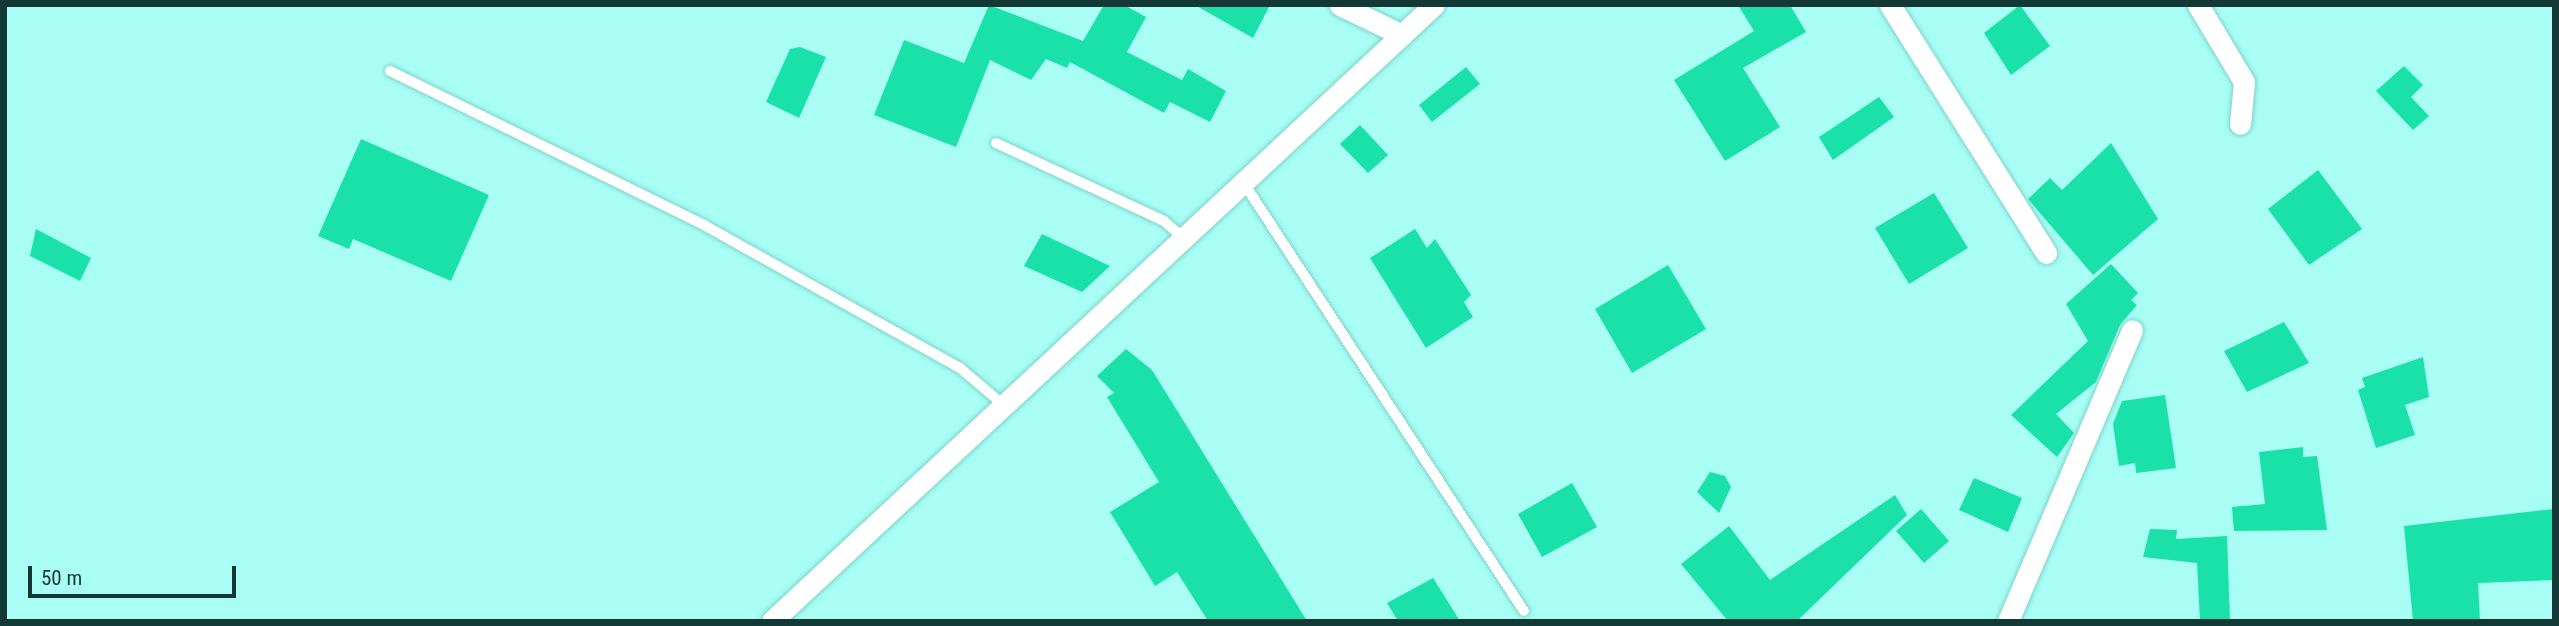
<!DOCTYPE html>
<html>
<head>
<meta charset="utf-8">
<style>
	body { margin:0 }
	#map { position:relative; width:2559px; height:626px; overflow:hidden; background:#a8fef4; font-family:"Roboto Condensed",sans-serif }
	div>[style] { position:absolute }
	.building>* { inset:0; background:#1ae0aa }
	.roads { filter:drop-shadow(0 0 2px #7ed3ca) drop-shadow(0 0 2px #7ed3ca) }
	.lane>* { height:10px; margin:-5px; padding:0 5px; transform-origin:5px; border-radius:5px; background:#fff }
	.street>* { height:21px; margin:-10.5px; padding:0 10.5px; transform-origin:10.5px; border-radius:10.5px; background:#fff }
	span { translate:-50% -50%; white-space:nowrap; text-align:center; line-height:1.15; -webkit-text-stroke:5px #a8fef4; paint-order:stroke }
	.frame { position:absolute; inset:0; border:7px solid #143835; pointer-events:none }
	.scale { position:absolute; left:28px; top:566px; width:208px; height:32px; box-sizing:border-box; border:4px solid #143835; border-top:0; padding-left:9px; font-size:21px; line-height:24px; white-space:nowrap; color:#143835; -webkit-text-stroke:5px #a8fef4; paint-order:stroke }
</style>
</head>
<body>
<div id="map">
	<div class="building">
		<i style="clip-path:polygon(989px 5px,1083px 41px,1104px 5px,1124px 5px,1146px 17px,1127px 52px,1182px 80px,1188px 69px,1226px 91px,1210px 122px,1170px 102px,1164px 113px,1070px 62px,1067px 68px,1046px 59px,1031px 80px,990px 60px,956px 147px,874px 115px,904px 40px,964px 63px)"></i>
		<i style="clip-path:polygon(1195px 5px,1270px 5px,1253px 38px)"></i>
		<i style="clip-path:polygon(1738px 5px,1790px 5px,1806px 32px,1743px 68px,1780px 127px,1725px 161px,1674px 80px,1754px 31px)"></i>
		<i style="clip-path:polygon(2020px 5px,2050px 46px,2011px 75px,1984px 33px)"></i>
		<i style="clip-path:polygon(800px 47px,826px 57px,799px 118px,766px 102px,790px 49px)"></i>
		<i style="clip-path:polygon(2404px 66px,2423px 85px,2411px 97px,2429px 116px,2413px 130px,2376px 91px)"></i>
		<i style="clip-path:polygon(1466px 67px,1480px 84px,1432px 122px,1419px 105px)"></i>
		<i style="clip-path:polygon(1879px 97px,1894px 117px,1833px 160px,1819px 137px)"></i>
		<i style="clip-path:polygon(1360px 125px,1388px 155px,1368px 173px,1340px 144px)"></i>
		<i style="clip-path:polygon(361px 139px,489px 195px,451px 281px,353px 239px,349px 249px,318px 236px)"></i>
		<i style="clip-path:polygon(2111px 143px,2158px 219px,2093px 275px,2028px 199px,2050px 178px,2062px 190px)"></i>
		<i style="clip-path:polygon(2318px 170px,2362px 229px,2309px 265px,2268px 209px)"></i>
		<i style="clip-path:polygon(1934px 193px,1968px 248px,1909px 284px,1875px 228px)"></i>
		<i style="clip-path:polygon(36px 229px,91px 258px,80px 281px,30px 256px)"></i>
		<i style="clip-path:polygon(1415px 229px,1427px 248px,1435px 239px,1471px 295px,1464px 302px,1473px 317px,1426px 348px,1370px 258px)"></i>
		<i style="clip-path:polygon(1042px 234px,1110px 266px,1082px 292px,1024px 266px)"></i>
		<i style="clip-path:polygon(2111px 264px,2138px 293px,2131px 300px,2137px 305px,2120px 325px,2096px 382px,2056px 414px,2074px 433px,2057px 457px,2011px 415px,2088px 341px,2066px 304px)"></i>
		<i style="clip-path:polygon(1668px 265px,1706px 329px,1632px 373px,1595px 309px)"></i>
		<i style="clip-path:polygon(2284px 322px,2309px 363px,2247px 392px,2224px 351px)"></i>
		<i style="clip-path:polygon(1126px 349px,1152px 370px,1307px 621px,1208px 621px,1177px 572px,1155px 586px,1110px 512px,1159px 482px,1107px 397px,1114px 393px,1097px 376px)"></i>
		<i style="clip-path:polygon(2423px 357px,2429px 397px,2405px 405px,2415px 435px,2376px 448px,2358px 390px,2365px 387px,2362px 378px)"></i>
		<i style="clip-path:polygon(2165px 395px,2176px 468px,2136px 473px,2135px 463px,2119px 466px,2113px 424px,2122px 401px)"></i>
		<i style="clip-path:polygon(2303px 447px,2303px 457px,2317px 456px,2327px 530px,2234px 531px,2232px 507px,2265px 504px,2259px 452px)"></i>
		<i style="clip-path:polygon(1710px 472px,1725px 476px,1731px 487px,1719px 513px,1697px 492px)"></i>
		<i style="clip-path:polygon(1974px 478px,2022px 498px,2008px 532px,1959px 510px)"></i>
		<i style="clip-path:polygon(1572px 483px,1597px 527px,1542px 557px,1518px 514px)"></i>
		<i style="clip-path:polygon(1895px 495px,1907px 515px,1797px 621px,1728px 621px,1681px 564px,1729px 526px,1770px 580px)"></i>
		<i style="clip-path:polygon(1921px 509px,1949px 541px,1924px 563px,1896px 531px)"></i>
		<i style="clip-path:polygon(2554px 509px,2554px 580px,2478px 583px,2480px 621px,2413px 621px,2404px 526px)"></i>
		<i style="clip-path:polygon(2150px 529px,2177px 530px,2176px 539px,2227px 536px,2230px 621px,2200px 621px,2197px 563px,2143px 557px)"></i>
		<i style="clip-path:polygon(1433px 578px,1460px 621px,1398px 621px,1387px 603px)"></i>
	</div>
	<div class="roads">
		<div class="lane">
			<i style="left:390px;top:71px;width:350px;rotate:26.1deg"></i>
			<i style="left:704px;top:225px;width:293px;rotate:29.2deg"></i>
			<i style="left:960px;top:368px;width:60px;rotate:40.3deg"></i>
			<i style="left:996px;top:143px;width:185px;rotate:24.9deg"></i>
			<i style="left:1164px;top:221px;width:28px;rotate:41deg"></i>
			<i style="left:1245px;top:185px;width:509px;rotate:56.78deg"></i>
		</div>
		<div class="street">
			<i style="left:1340px;top:5px;width:69px;rotate:25.8deg"></i>
			<i style="left:1890px;top:5px;width:293px;rotate:57.8deg"></i>
			<i style="left:2198px;top:5px;width:90px;rotate:59.1deg"></i>
			<i style="left:2244px;top:82px;width:42px;rotate:95.4deg"></i>
			<i style="left:772px;top:621px;width:904px;rotate:-42.94deg"></i>
			<i style="left:2008px;top:621px;width:316px;rotate:-66.9deg"></i>
		</div>
	</div>
	<div class="frame"></div>
	<div class="scale">50 m</div>
</div>
</body>
</html>
